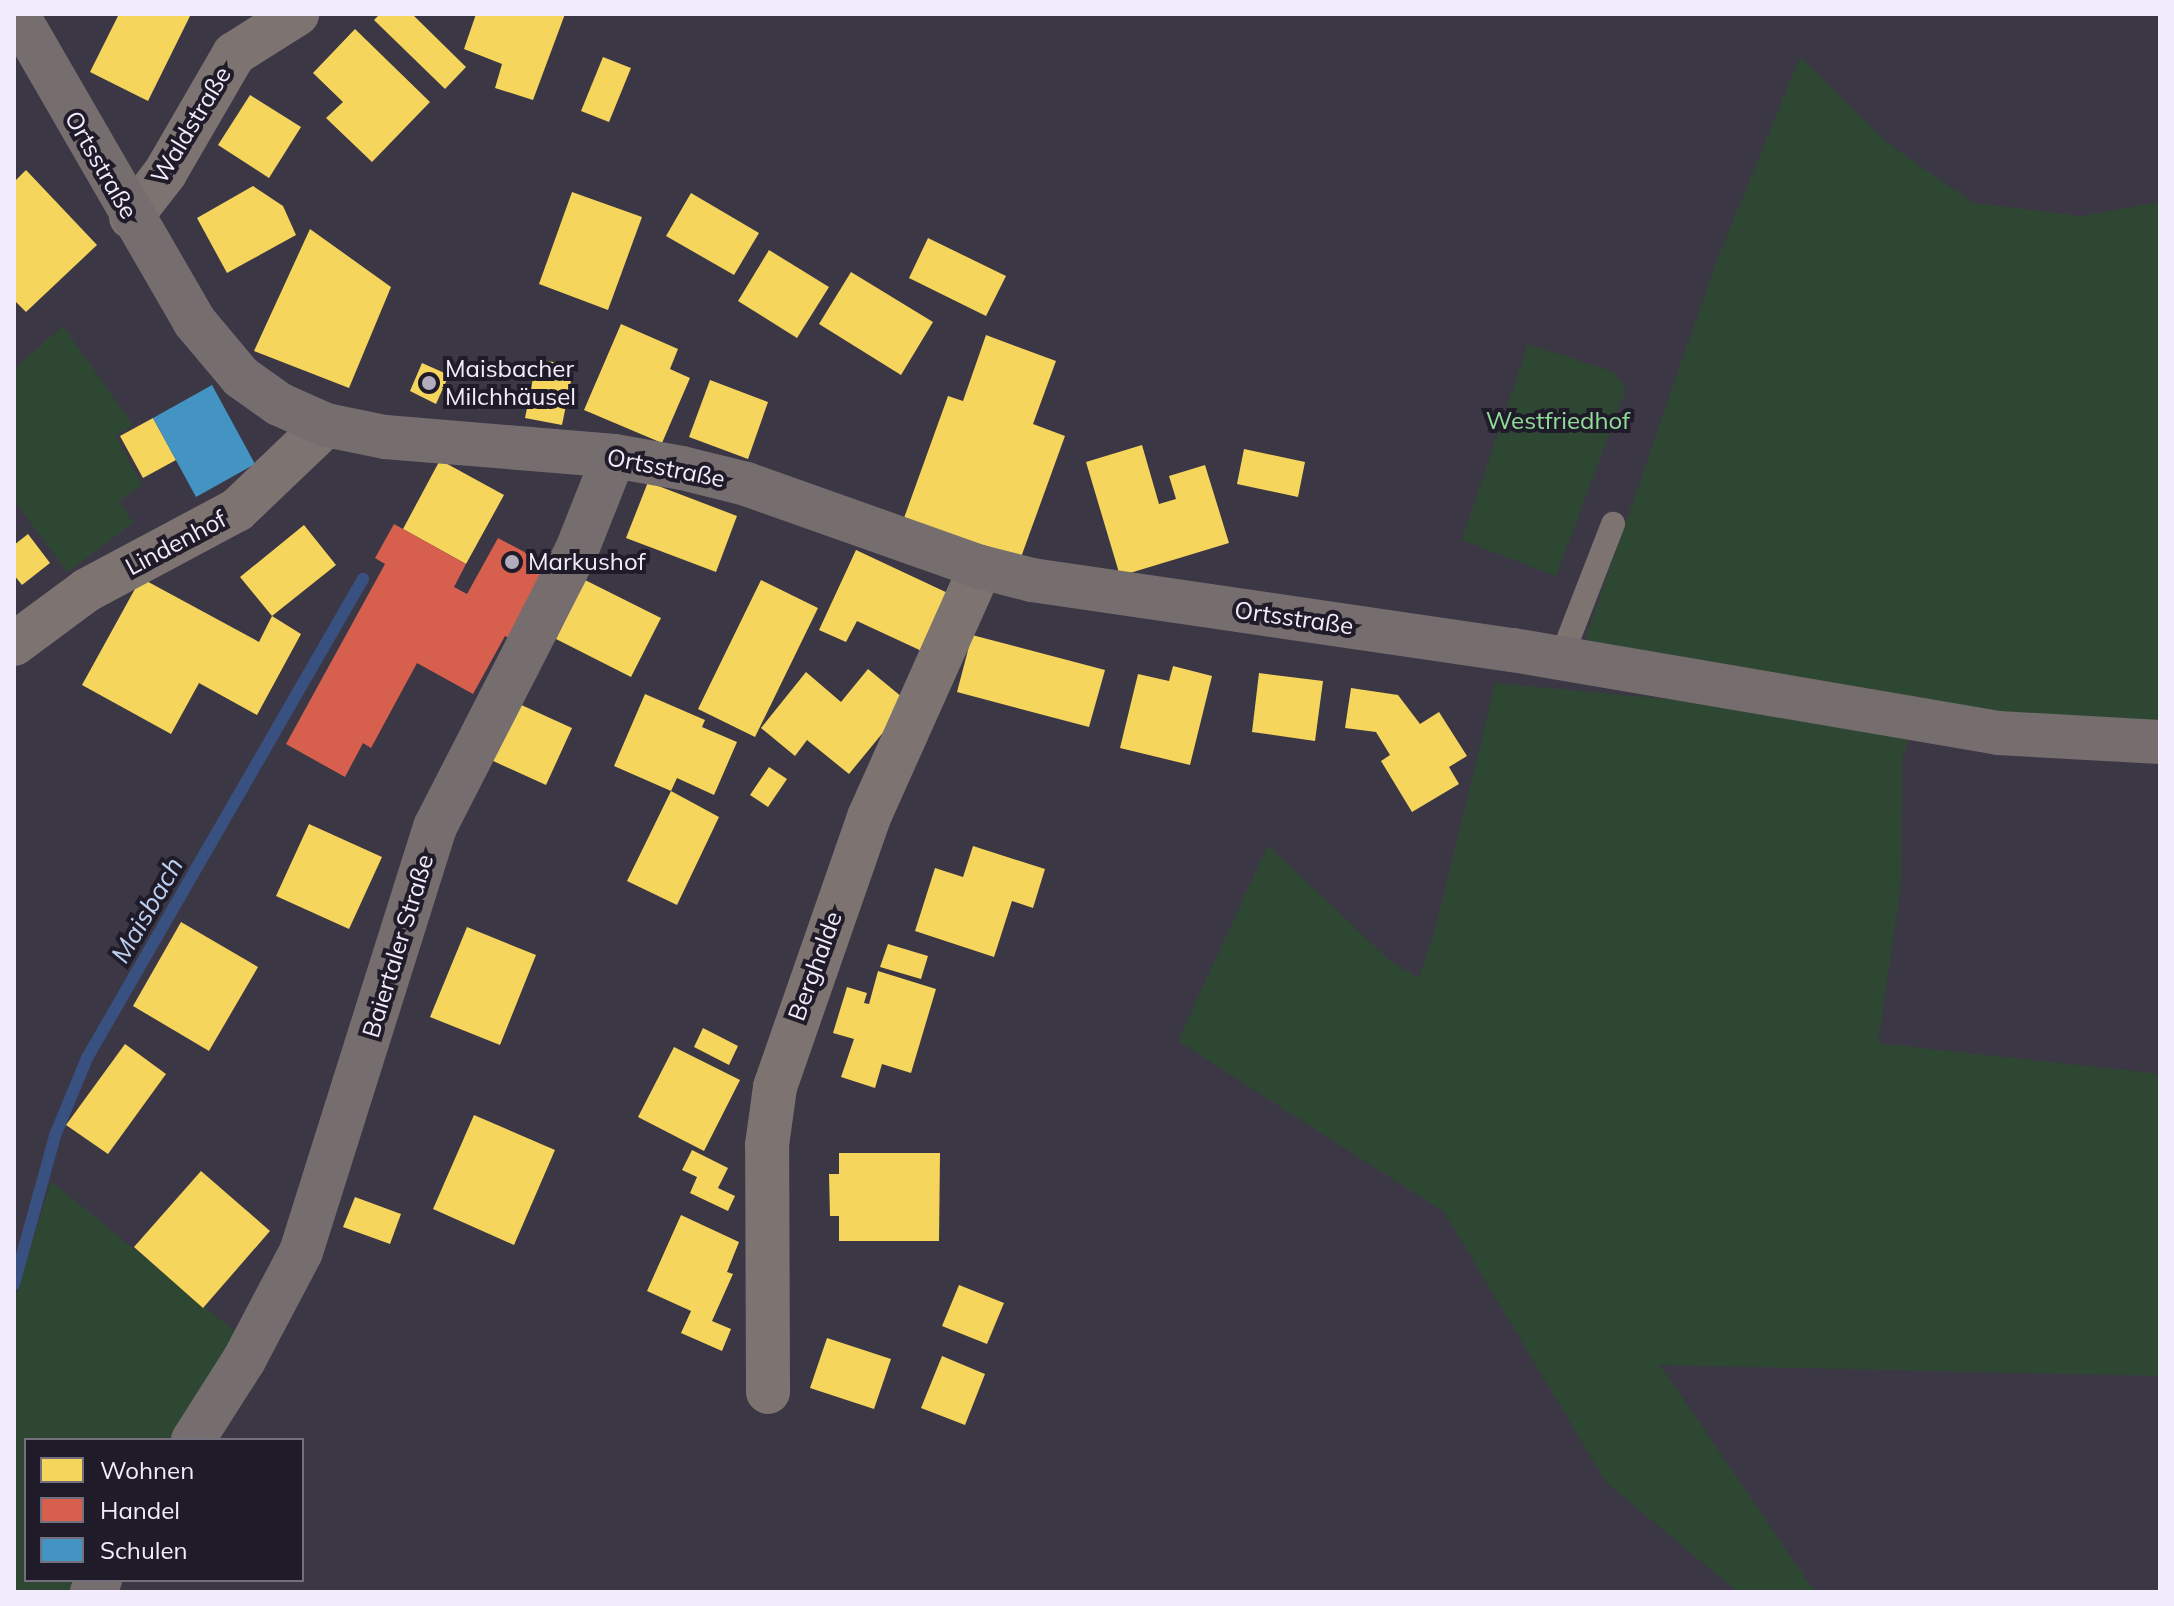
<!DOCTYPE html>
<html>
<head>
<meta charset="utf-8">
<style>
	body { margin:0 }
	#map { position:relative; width:2174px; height:1606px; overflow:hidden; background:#3c3745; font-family:Mulish,sans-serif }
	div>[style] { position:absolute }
	.green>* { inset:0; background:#2e4733 }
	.homes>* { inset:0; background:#f6d55c }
	.shops>* { inset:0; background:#d6604d }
	.schools>* { inset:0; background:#4393c3 }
	.stream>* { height:12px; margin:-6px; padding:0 6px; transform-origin:6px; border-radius:6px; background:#385181 }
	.lane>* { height:24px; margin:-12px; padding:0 12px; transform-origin:12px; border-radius:12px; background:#7d7472 }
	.street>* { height:44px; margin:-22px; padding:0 22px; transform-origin:22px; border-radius:22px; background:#7d7472 }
	.secondary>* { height:44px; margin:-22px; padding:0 22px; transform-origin:22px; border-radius:22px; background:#766d6f }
	.dots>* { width:22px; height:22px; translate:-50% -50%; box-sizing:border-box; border:4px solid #201b28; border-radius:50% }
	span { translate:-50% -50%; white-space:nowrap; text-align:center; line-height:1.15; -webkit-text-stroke:8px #201b28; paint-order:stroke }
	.street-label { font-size:24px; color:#f2ecfd }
	.poi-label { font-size:24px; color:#f2ecfd }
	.left { translate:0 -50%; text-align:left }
	.park-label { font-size:24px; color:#90dc99 }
	.water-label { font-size:26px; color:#bed0ef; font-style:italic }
	.frame { position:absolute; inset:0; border:16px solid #f2ecfd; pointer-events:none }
	.legend { position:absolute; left:24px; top:1438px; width:280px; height:144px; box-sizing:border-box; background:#201b28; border:2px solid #746f7d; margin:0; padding:10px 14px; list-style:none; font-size:24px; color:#f2ecfd }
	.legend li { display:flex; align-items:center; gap:16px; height:40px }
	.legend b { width:40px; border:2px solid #746f7d }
</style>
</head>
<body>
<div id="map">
	<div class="green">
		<i style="clip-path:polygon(1800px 57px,1889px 144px,1973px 203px,2081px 216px,2160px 202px,2160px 723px,1984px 710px,1585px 640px,1715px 265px)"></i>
		<i style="clip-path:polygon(63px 326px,133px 425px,116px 436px,142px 485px,119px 501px,133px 523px,67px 572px,14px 500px,14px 369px)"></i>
		<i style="clip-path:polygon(1528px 344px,1614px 372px,1626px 389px,1556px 576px,1462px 540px)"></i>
		<i style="clip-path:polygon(1495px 683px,1711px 703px,1910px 735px,1902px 759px,1901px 885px,1878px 1043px,2160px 1074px,2160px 1376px,1660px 1365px,1815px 1592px,1738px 1592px,1606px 1482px,1444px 1212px,1178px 1041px,1268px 845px,1389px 960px,1419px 978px,1438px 919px)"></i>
		<i style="clip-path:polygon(51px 1181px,244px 1339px,177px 1440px,26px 1440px,26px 1580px,86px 1580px,78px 1592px,14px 1592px,14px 1302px)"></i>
	</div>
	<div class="homes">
		<i style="clip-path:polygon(119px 14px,191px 14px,148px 101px,90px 72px)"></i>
		<i style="clip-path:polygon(380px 14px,412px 14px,466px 67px,445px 89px,374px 20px)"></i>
		<i style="clip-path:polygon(476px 14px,565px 14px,533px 100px,495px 88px,502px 64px,464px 49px)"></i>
		<i style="clip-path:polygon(355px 29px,430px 102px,372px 162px,326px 118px,343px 102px,313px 73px)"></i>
		<i style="clip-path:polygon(603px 57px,631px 68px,609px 122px,581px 111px)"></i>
		<i style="clip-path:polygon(250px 95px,301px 127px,269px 178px,218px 145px)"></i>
		<i style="clip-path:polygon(26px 170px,97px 245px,26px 312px,14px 300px,14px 182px)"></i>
		<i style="clip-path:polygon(253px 186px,283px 206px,296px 235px,227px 273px,197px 218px)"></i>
		<i style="clip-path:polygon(572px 192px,642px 217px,608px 310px,539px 284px)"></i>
		<i style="clip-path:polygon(691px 193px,759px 233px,734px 275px,666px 236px)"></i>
		<i style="clip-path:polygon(310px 229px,391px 287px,349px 388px,254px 351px)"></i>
		<i style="clip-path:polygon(928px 238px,1006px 276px,986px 316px,909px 278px)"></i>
		<i style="clip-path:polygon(769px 250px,829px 287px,797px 338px,738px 301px)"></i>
		<i style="clip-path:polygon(851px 272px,933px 322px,901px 375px,819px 324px)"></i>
		<i style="clip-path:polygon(621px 324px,678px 349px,670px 369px,690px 378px,662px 443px,584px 410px)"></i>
		<i style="clip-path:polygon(986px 335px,1056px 361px,1033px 424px,1065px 436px,1020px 560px,904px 518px,948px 396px,963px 401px)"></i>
		<i style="clip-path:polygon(537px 359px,574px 366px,562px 425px,525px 418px)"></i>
		<i style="clip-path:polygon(422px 363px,449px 375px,436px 404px,410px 391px)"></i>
		<i style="clip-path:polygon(710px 380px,768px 402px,748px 459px,689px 437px)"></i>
		<i style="clip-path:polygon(153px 418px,176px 460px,143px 478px,120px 436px)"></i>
		<i style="clip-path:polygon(1142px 445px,1159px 504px,1176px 499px,1169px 476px,1205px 465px,1229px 543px,1120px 576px,1086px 462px)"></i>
		<i style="clip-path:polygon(1244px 449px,1305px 462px,1298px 497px,1237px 484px)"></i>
		<i style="clip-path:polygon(440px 460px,504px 495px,466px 564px,403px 529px)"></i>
		<i style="clip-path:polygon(648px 482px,737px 516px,716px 572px,626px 538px)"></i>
		<i style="clip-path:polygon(304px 525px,336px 565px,272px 616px,301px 634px,257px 715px,199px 683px,171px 734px,82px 685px,141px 578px,259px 642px,272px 616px,240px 577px)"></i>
		<i style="clip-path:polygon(28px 534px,50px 563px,22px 585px,14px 575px,14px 545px)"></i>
		<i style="clip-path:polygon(856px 550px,952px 595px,926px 653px,857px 621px,846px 642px,819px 630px)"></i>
		<i style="clip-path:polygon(585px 580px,661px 618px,631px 677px,556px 639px)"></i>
		<i style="clip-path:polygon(761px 580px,818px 608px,755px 737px,698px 709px)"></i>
		<i style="clip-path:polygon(972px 635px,1105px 670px,1089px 727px,957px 692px)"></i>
		<i style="clip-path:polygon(1173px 666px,1212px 676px,1190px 765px,1120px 748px,1138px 674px,1169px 681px)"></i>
		<i style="clip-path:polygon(868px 669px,908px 702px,849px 774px,807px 740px,795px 756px,761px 728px,806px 672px,841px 702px)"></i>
		<i style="clip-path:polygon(1259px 673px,1323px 681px,1315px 741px,1252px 732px)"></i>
		<i style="clip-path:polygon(1351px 688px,1398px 695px,1420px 724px,1439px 712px,1467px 756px,1449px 767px,1459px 784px,1412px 812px,1381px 761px,1390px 755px,1376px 732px,1345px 728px)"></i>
		<i style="clip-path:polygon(645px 694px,705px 720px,702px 727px,737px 742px,714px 795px,677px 778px,671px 791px,719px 817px,677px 905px,627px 881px,671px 791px,614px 766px)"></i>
		<i style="clip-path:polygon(517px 703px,572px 728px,546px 785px,491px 760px)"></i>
		<i style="clip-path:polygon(769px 767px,787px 779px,768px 807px,750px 795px)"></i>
		<i style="clip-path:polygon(309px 824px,382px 857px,349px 929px,276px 896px)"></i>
		<i style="clip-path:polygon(973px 846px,1045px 869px,1033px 908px,1012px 901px,994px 957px,915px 931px,935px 868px,963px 877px)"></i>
		<i style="clip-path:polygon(181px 922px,258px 967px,209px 1051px,133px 1006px)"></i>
		<i style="clip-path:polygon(467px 927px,536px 955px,500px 1045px,430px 1017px)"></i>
		<i style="clip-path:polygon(888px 944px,928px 956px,921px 979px,880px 967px)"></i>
		<i style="clip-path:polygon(878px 971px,936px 989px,911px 1073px,882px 1064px,875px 1088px,841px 1077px,854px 1039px,833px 1033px,847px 987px,867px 993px,864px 1003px,869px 1004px)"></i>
		<i style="clip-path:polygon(703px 1028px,738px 1046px,729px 1065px,694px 1047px)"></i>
		<i style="clip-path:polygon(125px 1044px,166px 1074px,108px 1154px,66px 1125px)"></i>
		<i style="clip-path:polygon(674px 1047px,740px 1080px,704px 1151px,638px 1117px)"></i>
		<i style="clip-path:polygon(474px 1115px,555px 1150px,514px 1245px,433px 1209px)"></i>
		<i style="clip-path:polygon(692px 1150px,728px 1168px,718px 1188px,735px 1196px,728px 1211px,690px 1193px,697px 1177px,682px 1170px)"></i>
		<i style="clip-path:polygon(839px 1153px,940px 1153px,939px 1241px,839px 1241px,839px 1216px,830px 1216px,829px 1174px,839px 1174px)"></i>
		<i style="clip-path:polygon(201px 1171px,270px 1231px,203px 1308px,134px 1247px)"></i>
		<i style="clip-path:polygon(355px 1197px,401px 1214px,390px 1244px,343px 1227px)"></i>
		<i style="clip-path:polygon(681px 1215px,739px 1242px,727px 1272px,733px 1274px,712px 1321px,731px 1329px,722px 1351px,681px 1333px,691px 1311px,647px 1291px)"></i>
		<i style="clip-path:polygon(959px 1285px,1004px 1303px,987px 1344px,942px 1326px)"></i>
		<i style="clip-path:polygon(827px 1338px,891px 1359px,874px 1409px,810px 1388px)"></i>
		<i style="clip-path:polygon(942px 1356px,985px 1374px,965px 1425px,921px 1408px)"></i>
	</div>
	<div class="shops">
		<i style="clip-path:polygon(394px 524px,466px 564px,454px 587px,467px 594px,498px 538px,545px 563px,511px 639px,505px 636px,473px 694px,417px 663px,371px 748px,363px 743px,345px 777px,286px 744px,385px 564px,375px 558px)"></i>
	</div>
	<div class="schools">
		<i style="clip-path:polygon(212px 385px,255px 464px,196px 497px,153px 418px)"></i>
	</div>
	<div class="stream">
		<i style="left:14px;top:1284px;width:157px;rotate:-74.5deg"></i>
		<i style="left:56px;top:1133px;width:81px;rotate:-67.5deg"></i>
		<i style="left:87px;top:1058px;width:553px;rotate:-60.05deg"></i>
	</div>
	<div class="lane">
		<i style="left:1561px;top:658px;width:144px;rotate:-68.8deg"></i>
	</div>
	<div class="street">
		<i style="left:131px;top:217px;width:56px;rotate:-52.3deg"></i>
		<i style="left:165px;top:173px;width:138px;rotate:-59.9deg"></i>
		<i style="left:234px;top:54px;width:75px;rotate:-32.4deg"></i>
		<i style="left:14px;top:644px;width:91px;rotate:-36.5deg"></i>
		<i style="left:87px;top:590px;width:170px;rotate:-28.1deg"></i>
		<i style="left:237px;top:510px;width:123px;rotate:-43.7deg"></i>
		<i style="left:768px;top:1392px;width:247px;rotate:-90.2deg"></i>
		<i style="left:767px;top:1145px;width:59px;rotate:-82.1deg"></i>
		<i style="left:775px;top:1087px;width:286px;rotate:-70.8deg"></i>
		<i style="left:869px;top:817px;width:274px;rotate:-65.9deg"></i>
	</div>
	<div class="secondary">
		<i style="left:17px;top:14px;width:354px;rotate:60deg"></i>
		<i style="left:194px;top:321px;width:73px;rotate:50deg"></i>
		<i style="left:241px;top:377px;width:47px;rotate:35.4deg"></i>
		<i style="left:279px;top:404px;width:51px;rotate:24.1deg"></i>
		<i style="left:326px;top:425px;width:60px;rotate:11.5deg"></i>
		<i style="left:385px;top:437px;width:230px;rotate:4.7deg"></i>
		<i style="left:614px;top:456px;width:69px;rotate:10deg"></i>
		<i style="left:682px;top:468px;width:66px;rotate:14deg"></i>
		<i style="left:746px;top:484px;width:249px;rotate:19.5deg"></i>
		<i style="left:981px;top:567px;width:53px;rotate:14.3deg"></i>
		<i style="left:1032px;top:580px;width:486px;rotate:8.3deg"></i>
		<i style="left:1513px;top:650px;width:492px;rotate:9.7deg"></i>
		<i style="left:1998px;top:733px;width:162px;rotate:3.2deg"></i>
		<i style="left:193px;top:1440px;width:95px;rotate:-57.5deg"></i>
		<i style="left:244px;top:1360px;width:122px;rotate:-62.2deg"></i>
		<i style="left:301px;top:1252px;width:446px;rotate:-72.5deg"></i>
		<i style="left:435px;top:827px;width:309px;rotate:-62.9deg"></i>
		<i style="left:576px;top:552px;width:103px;rotate:-68.4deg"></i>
		<i style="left:92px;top:1592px;width:14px;rotate:-56deg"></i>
	</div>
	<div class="dots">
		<i style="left:429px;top:383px;background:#b2adbd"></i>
		<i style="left:512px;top:562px;background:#b2adbd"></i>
	</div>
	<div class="street-label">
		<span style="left:191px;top:125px;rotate:-59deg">Waldstraße</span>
		<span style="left:101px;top:165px;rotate:60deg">Ortsstraße</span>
		<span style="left:666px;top:468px;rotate:11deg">Ortsstraße</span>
		<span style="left:176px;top:543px;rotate:-28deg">Lindenhof</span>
		<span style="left:1294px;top:618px;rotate:8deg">Ortsstraße</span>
		<span style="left:398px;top:946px;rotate:-73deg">Baiertaler Straße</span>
		<span style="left:815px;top:966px;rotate:-70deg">Berghalde</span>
	</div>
	<div class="poi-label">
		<span class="left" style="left:445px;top:383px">Maisbacher<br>Milchhäusel</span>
		<span class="left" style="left:528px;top:562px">Markushof</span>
	</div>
	<div class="park-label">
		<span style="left:1558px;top:421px">Westfriedhof</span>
	</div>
	<div class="water-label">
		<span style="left:147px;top:910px;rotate:-60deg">Maisbach</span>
	</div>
	<div class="frame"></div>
	<ul class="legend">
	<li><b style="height:22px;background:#f6d55c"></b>Wohnen</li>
	<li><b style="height:22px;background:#d6604d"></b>Handel</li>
	<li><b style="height:22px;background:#4393c3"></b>Schulen</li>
	</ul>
</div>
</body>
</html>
